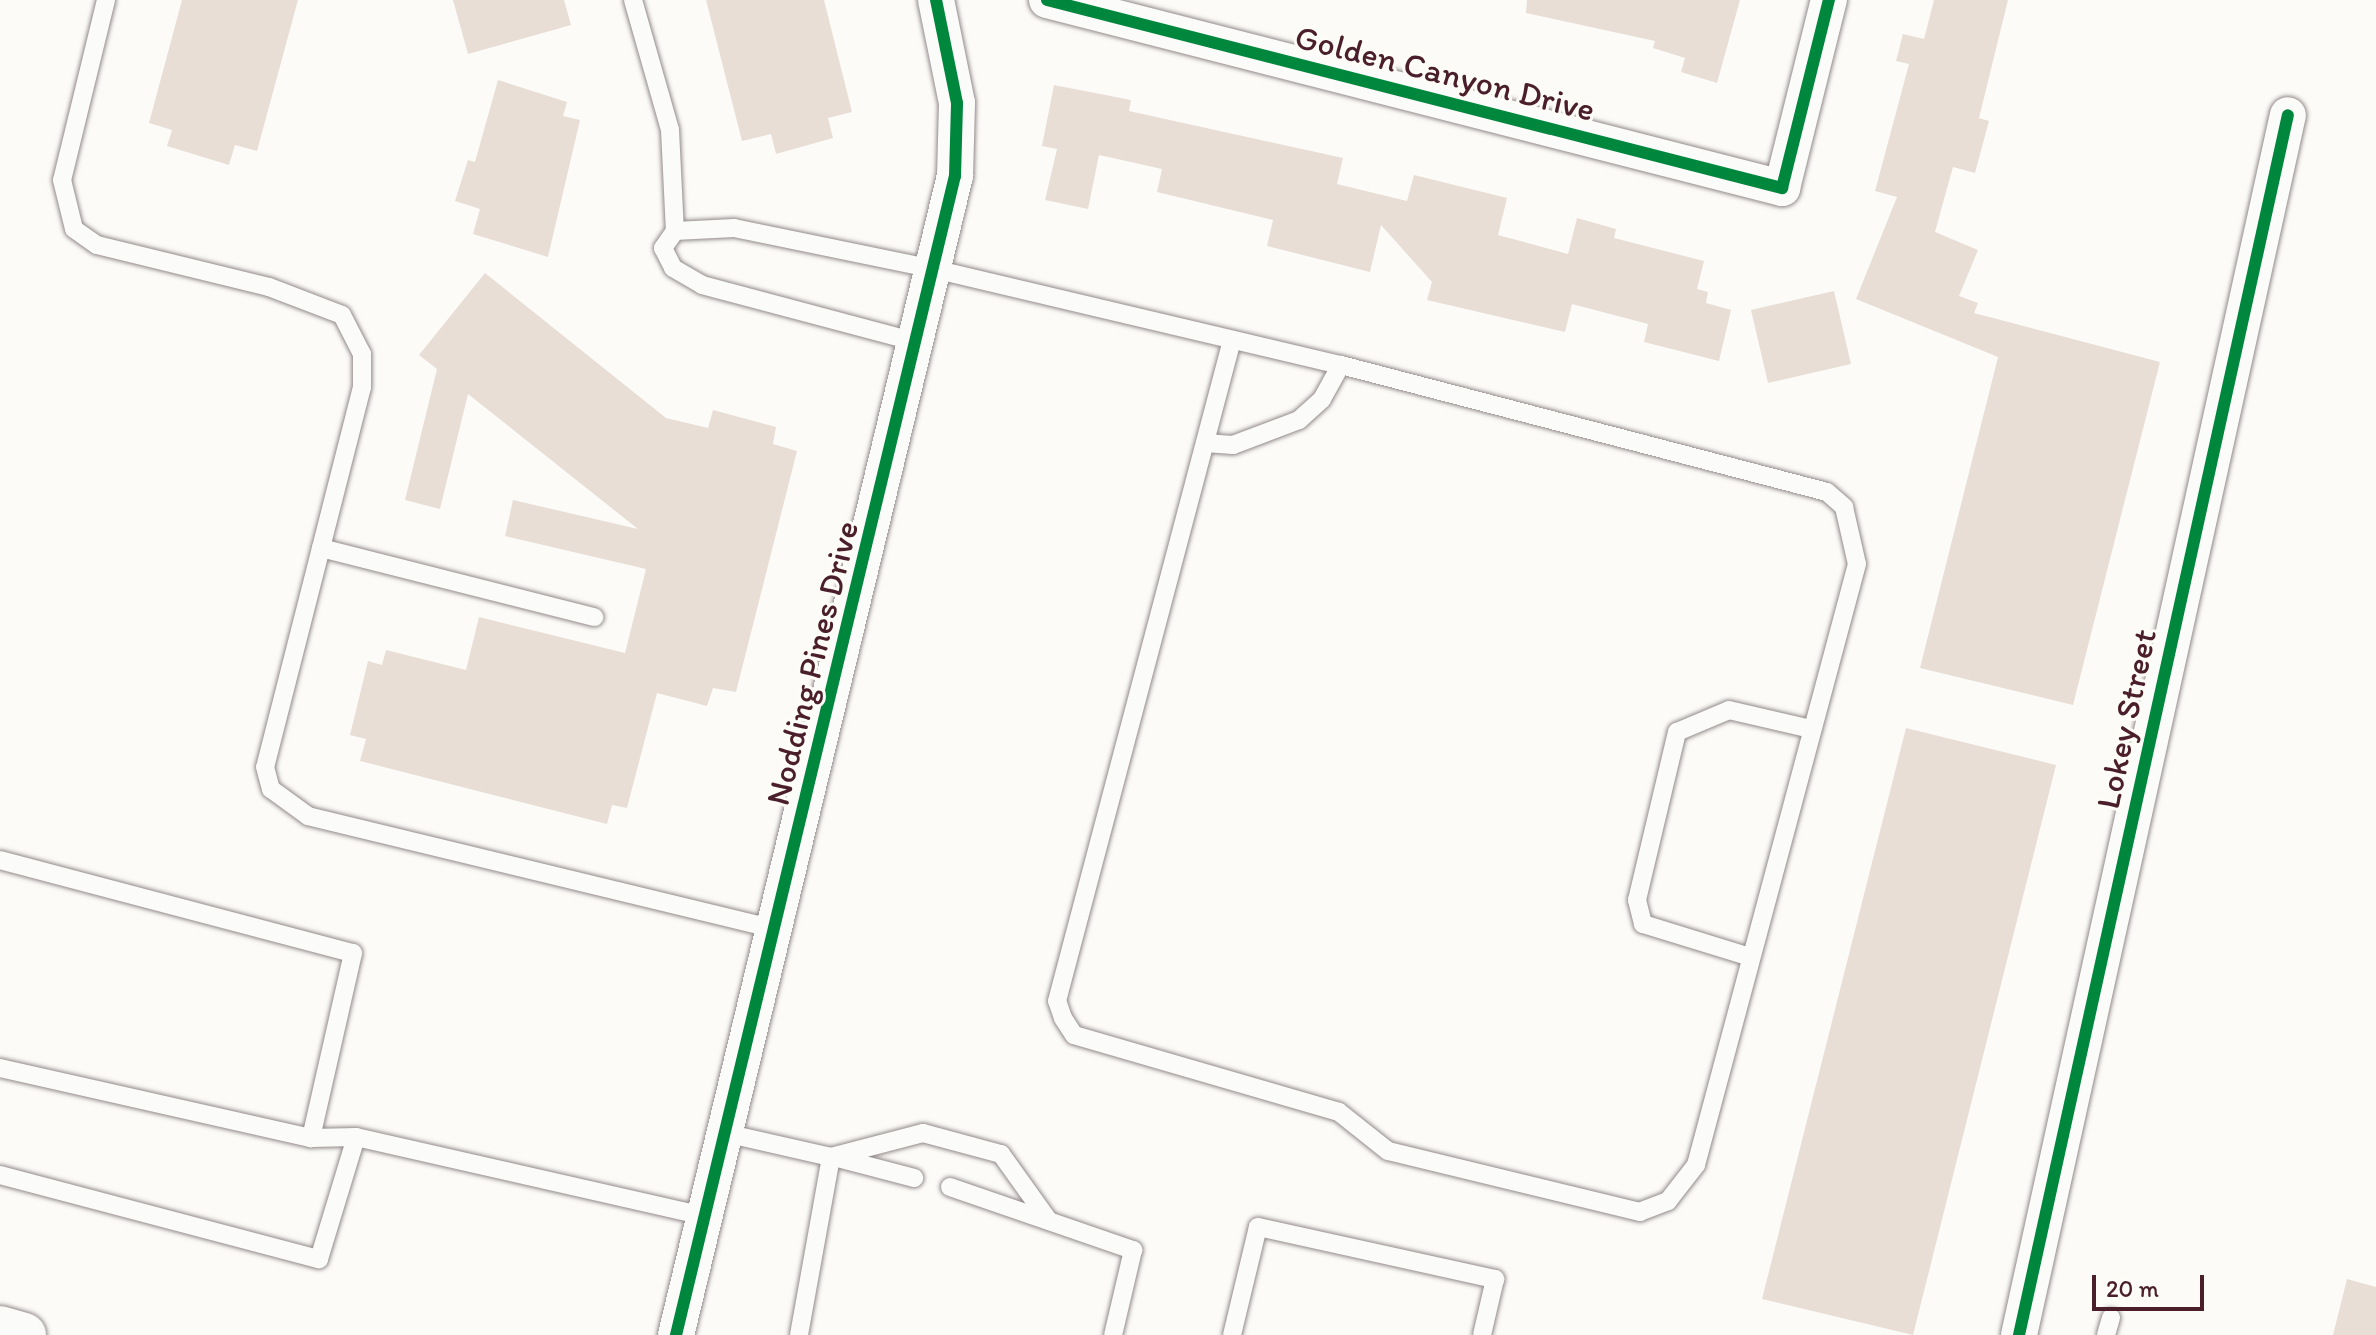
<!DOCTYPE html>
<html>
<head>
<meta charset="utf-8">
<style>
	body { margin:0 }
	#map { position:relative; width:2376px; height:1335px; overflow:hidden; background:#fcfbf8; font-family:Itim,sans-serif }
	div>[style] { position:absolute }
	.building>* { inset:0; background:#e8ded6 }
	.roads { filter:drop-shadow(0 0 2px #928a8b) drop-shadow(0 0 2px #928a8b) }
	.service>* { height:18px; margin:-9px; padding:0 9px; transform-origin:9px; border-radius:9px; background:#fbfbf9 }
	.minor>* { height:36px; margin:-18px; padding:0 18px; transform-origin:18px; border-radius:18px; background:#fbfbf9 }
	.secondary>* { height:44px; margin:-22px; padding:0 22px; transform-origin:22px; border-radius:22px; background:#fbfbf9 }
	.cycleway>* { height:12px; margin:-6px; padding:0 6px; transform-origin:6px; border-radius:6px; background:#00873e }
	span { translate:-50% -50%; white-space:nowrap; text-align:center; line-height:1.15; -webkit-text-stroke:6px #fdfcf7; paint-order:stroke }
	.street-label { font-size:34px; color:#4a1f2b }
	.scale { position:absolute; left:2092px; top:1275px; width:112px; height:36px; box-sizing:border-box; border:4px solid #4a1f2b; border-top:0; padding-left:10px; font-size:24px; line-height:28px; white-space:nowrap; color:#4a1f2b; -webkit-text-stroke:6px #fdfcf7; paint-order:stroke }
</style>
</head>
<body>
<div id="map">
	<div class="building">
		<i style="clip-path:polygon(182px 0,298px 0,257px 151px,235px 145px,229px 165px,167px 146px,172px 130px,149px 123px)"></i>
		<i style="clip-path:polygon(453px 0,564px 0,571px 25px,468px 54px)"></i>
		<i style="clip-path:polygon(706px 0,824px 0,852px 112px,828px 118px,833px 138px,776px 154px,771px 134px,742px 141px)"></i>
		<i style="clip-path:polygon(1527px 0,1740px 0,1717px 83px,1681px 72px,1685px 58px,1653px 48px,1655px 41px,1526px 13px)"></i>
		<i style="clip-path:polygon(1934px 0,2008px 0,1979px 118px,1989px 121px,1975px 173px,1953px 167px,1935px 232px,1978px 250px,1959px 296px,1978px 303px,1974px 313px,2160px 362px,2073px 705px,1920px 668px,1998px 357px,1856px 299px,1897px 197px,1875px 191px,1909px 64px,1896px 61px,1903px 34px,1924px 39px)"></i>
		<i style="clip-path:polygon(498px 80px,567px 102px,563px 116px,580px 120px,548px 257px,473px 234px,480px 209px,455px 201px,468px 160px,475px 162px)"></i>
		<i style="clip-path:polygon(1054px 85px,1131px 100px,1129px 111px,1343px 158px,1337px 184px,1407px 201px,1414px 175px,1507px 198px,1498px 235px,1568px 254px,1577px 218px,1616px 229px,1614px 238px,1704px 261px,1697px 289px,1708px 292px,1706px 303px,1731px 310px,1719px 361px,1644px 342px,1648px 324px,1572px 304px,1565px 332px,1427px 300px,1432px 282px,1381px 225px,1370px 272px,1267px 246px,1273px 220px,1157px 192px,1162px 169px,1099px 155px,1088px 209px,1045px 200px,1057px 149px,1042px 146px)"></i>
		<i style="clip-path:polygon(485px 273px,666px 418px,708px 428px,713px 410px,776px 427px,773px 444px,797px 451px,736px 692px,713px 688px,707px 706px,657px 693px,627px 808px,612px 805px,607px 824px,360px 761px,366px 739px,350px 735px,368px 661px,382px 665px,386px 650px,466px 670px,479px 617px,625px 653px,646px 569px,505px 536px,513px 500px,638px 529px,468px 394px,440px 509px,405px 500px,437px 369px,419px 355px)"></i>
		<i style="clip-path:polygon(1834px 291px,1851px 364px,1768px 383px,1751px 310px)"></i>
		<i style="clip-path:polygon(1906px 728px,2056px 765px,1913px 1335px,1762px 1299px)"></i>
		<i style="clip-path:polygon(2347px 1279px,2376px 1287px,2376px 1335px,2333px 1335px)"></i>
	</div>
	<div class="roads">
		<div class="service">
			<i style="left:106px;top:0;width:185px;rotate:103.7deg"></i>
			<i style="left:62px;top:180px;width:50px;rotate:76.2deg"></i>
			<i style="left:74px;top:229px;width:28px;rotate:35deg"></i>
			<i style="left:97px;top:245px;width:177px;rotate:13.7deg"></i>
			<i style="left:269px;top:287px;width:78px;rotate:21deg"></i>
			<i style="left:342px;top:315px;width:44px;rotate:62.9deg"></i>
			<i style="left:362px;top:354px;width:33px;rotate:90deg"></i>
			<i style="left:362px;top:387px;width:392px;rotate:104.3deg"></i>
			<i style="left:265px;top:767px;width:23px;rotate:75deg"></i>
			<i style="left:271px;top:789px;width:46px;rotate:36.1deg"></i>
			<i style="left:308px;top:816px;width:481px;rotate:13.6deg"></i>
			<i style="left:633px;top:0;width:135px;rotate:74.1deg"></i>
			<i style="left:670px;top:130px;width:101px;rotate:87.2deg"></i>
			<i style="left:675px;top:231px;width:21px;rotate:125deg"></i>
			<i style="left:663px;top:248px;width:22px;rotate:63deg"></i>
			<i style="left:673px;top:268px;width:34px;rotate:30deg"></i>
			<i style="left:702px;top:285px;width:226px;rotate:14.9deg"></i>
			<i style="left:675px;top:231px;width:59px;rotate:-2.9deg"></i>
			<i style="left:734px;top:228px;width:204px;rotate:11.6deg"></i>
			<i style="left:934px;top:269px;width:418px;rotate:13.3deg"></i>
			<i style="left:1341px;top:365px;width:502px;rotate:14.64deg"></i>
			<i style="left:1827px;top:492px;width:23px;rotate:41deg"></i>
			<i style="left:1844px;top:507px;width:58px;rotate:77.2deg"></i>
			<i style="left:1857px;top:564px;width:622px;rotate:105deg"></i>
			<i style="left:1696px;top:1165px;width:46px;rotate:127.9deg"></i>
			<i style="left:1668px;top:1201px;width:30px;rotate:159deg"></i>
			<i style="left:1640px;top:1212px;width:259px;rotate:-166.4deg"></i>
			<i style="left:1388px;top:1151px;width:63px;rotate:-141.5deg"></i>
			<i style="left:1339px;top:1112px;width:276px;rotate:-163.8deg"></i>
			<i style="left:1074px;top:1035px;width:20px;rotate:-123deg"></i>
			<i style="left:1063px;top:1018px;width:18px;rotate:-109deg"></i>
			<i style="left:1057px;top:1001px;width:684px;rotate:-75.17deg"></i>
			<i style="left:1205px;top:443px;width:28px;rotate:4deg"></i>
			<i style="left:1233px;top:445px;width:71px;rotate:-20.7deg"></i>
			<i style="left:1299px;top:420px;width:31px;rotate:-42deg"></i>
			<i style="left:1322px;top:399px;width:39px;rotate:-61deg"></i>
			<i style="left:321px;top:548px;width:282px;rotate:14.2deg"></i>
			<i style="left:0;top:860px;width:365px;rotate:14.8deg"></i>
			<i style="left:353px;top:953px;width:190px;rotate:102.8deg"></i>
			<i style="left:1747px;top:956px;width:109px;rotate:-162.9deg"></i>
			<i style="left:1643px;top:924px;width:25px;rotate:-104deg"></i>
			<i style="left:1637px;top:900px;width:173px;rotate:-76.6deg"></i>
			<i style="left:1677px;top:732px;width:56px;rotate:-22.9deg"></i>
			<i style="left:1729px;top:710px;width:84px;rotate:13deg"></i>
			<i style="left:0;top:1068px;width:319px;rotate:12.7deg"></i>
			<i style="left:311px;top:1138px;width:45px;rotate:-1.3deg"></i>
			<i style="left:356px;top:1137px;width:358px;rotate:12.8deg"></i>
			<i style="left:725px;top:1133px;width:109px;rotate:12.8deg"></i>
			<i style="left:831px;top:1157px;width:181px;rotate:100.2deg"></i>
			<i style="left:831px;top:1157px;width:95px;rotate:-14.6deg"></i>
			<i style="left:923px;top:1133px;width:81px;rotate:15.1deg"></i>
			<i style="left:1001px;top:1154px;width:82px;rotate:54.4deg"></i>
			<i style="left:834px;top:1157px;width:83px;rotate:14.7deg"></i>
			<i style="left:0;top:1175px;width:330px;rotate:14.8deg"></i>
			<i style="left:319px;top:1259px;width:127px;rotate:-73.1deg"></i>
			<i style="left:950px;top:1187px;width:194px;rotate:19deg"></i>
			<i style="left:1133px;top:1250px;width:87px;rotate:103.2deg"></i>
			<i style="left:1232px;top:1335px;width:111px;rotate:-76.5deg"></i>
			<i style="left:1258px;top:1227px;width:243px;rotate:12.4deg"></i>
			<i style="left:1495px;top:1279px;width:57px;rotate:103.1deg"></i>
			<i style="left:2106px;top:1335px;width:18px;rotate:-74deg"></i>
		</div>
		<div class="minor">
			<i style="left:1047px;top:0;width:759px;rotate:14.35deg"></i>
			<i style="left:1782px;top:188px;width:194px;rotate:-76deg"></i>
			<i style="left:676px;top:1335px;width:1192px;rotate:-76.47deg"></i>
			<i style="left:955px;top:176px;width:73px;rotate:-88.4deg"></i>
			<i style="left:957px;top:103px;width:105px;rotate:-101.5deg"></i>
			<i style="left:2019px;top:1335px;width:1249px;rotate:-77.57deg"></i>
		</div>
		<div class="secondary">
			<i style="left:0;top:1328px;width:25px;rotate:16deg"></i>
		</div>
	</div>
	<div class="cycleway">
		<i style="left:1047px;top:0;width:759px;rotate:14.35deg"></i>
		<i style="left:1782px;top:188px;width:194px;rotate:-76deg"></i>
		<i style="left:676px;top:1335px;width:1192px;rotate:-76.47deg"></i>
		<i style="left:955px;top:176px;width:73px;rotate:-88.4deg"></i>
		<i style="left:957px;top:103px;width:105px;rotate:-101.5deg"></i>
		<i style="left:2019px;top:1335px;width:1249px;rotate:-77.57deg"></i>
	</div>
	<div class="street-label">
		<span style="left:1445px;top:73px;rotate:14deg">Golden Canyon Drive</span>
		<span style="left:812px;top:663px;rotate:-76deg">Nodding Pines Drive</span>
		<span style="left:2126px;top:719px;rotate:-78deg">Lokey Street</span>
	</div>
	<div class="scale">20 m</div>
</div>
</body>
</html>
